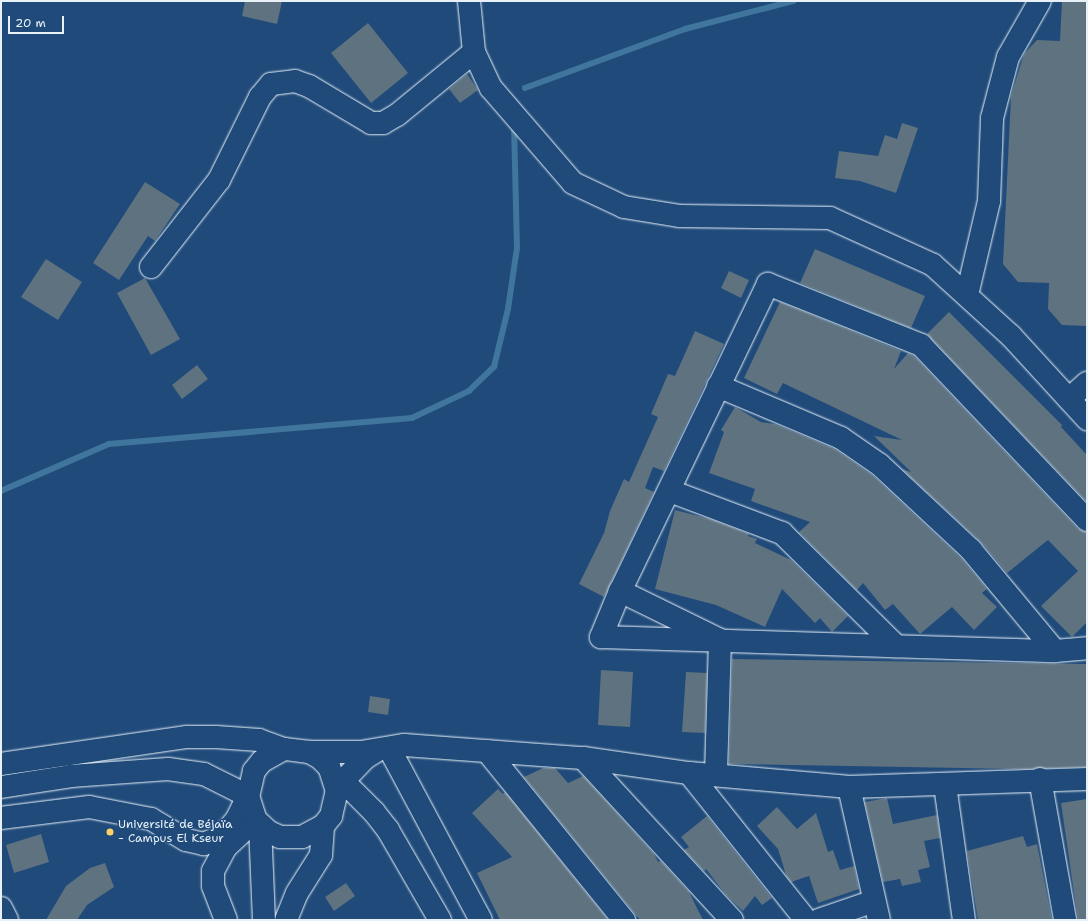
<!DOCTYPE html>
<html>
<head>
<meta charset="utf-8">
<style>
	body { margin:0 }
	#map { position:relative; width:1088px; height:921px; overflow:hidden; background:#1f4a7a; font-family:"Shantell Sans",sans-serif }
	div>[style] { position:absolute }
	.stream>* { height:5.5px; margin:-2.75px; padding:0 2.75px; transform-origin:2.75px; border-radius:2.75px; background:#40759d }
	.building>* { inset:0; background:#5e7280 }
	.roads { filter:drop-shadow(0 0 1px #e8f1f8) drop-shadow(0 0 1px #e8f1f8) }
	.minor>* { height:22px; margin:-11px; padding:0 11px; transform-origin:11px; border-radius:11px; background:#1f4a7a }
	.major>* { height:22px; margin:-11px; padding:0 11px; transform-origin:11px; border-radius:11px; background:#1f4a7a }
	.dots>* { width:11px; height:11px; translate:-50% -50%; box-sizing:border-box; border:2px solid #1f4a7a; border-radius:50% }
	span { translate:-50% -50%; white-space:nowrap; text-align:center; line-height:1.15; -webkit-text-stroke:3px #1f4a7a; paint-order:stroke }
	.poi-label { font-size:12px; color:#e8f1f8 }
	.left { translate:0 -50%; text-align:left }
	.frame { position:absolute; inset:0; border:2px solid #e8f1f8; pointer-events:none }
	.scale { position:absolute; left:8px; top:16px; width:56px; height:18px; box-sizing:border-box; border:2px solid #e8f1f8; border-top:0; padding-left:5px; font-size:12px; line-height:14px; white-space:nowrap; color:#e8f1f8; -webkit-text-stroke:3px #1f4a7a; paint-order:stroke }
</style>
</head>
<body>
<div id="map">
	<div class="stream">
		<i style="left:525px;top:88px;width:171px;rotate:-20.2deg"></i>
		<i style="left:685px;top:29px;width:112px;rotate:-14.5deg"></i>
		<i style="left:1px;top:491px;width:118px;rotate:-23.5deg"></i>
		<i style="left:109px;top:444px;width:304px;rotate:-4.9deg"></i>
		<i style="left:412px;top:418px;width:63px;rotate:-25.3deg"></i>
		<i style="left:469px;top:391px;width:35px;rotate:-44deg"></i>
		<i style="left:494px;top:367px;width:60px;rotate:-76.4deg"></i>
		<i style="left:508px;top:309px;width:62px;rotate:-81.6deg"></i>
		<i style="left:517px;top:248px;width:124px;rotate:-91.4deg"></i>
	</div>
	<div class="building">
		<i style="clip-path:polygon(245px 1px,282px 1px,277px 24px,242px 16px)"></i>
		<i style="clip-path:polygon(1062px 1px,1087px 1px,1087px 326px,1062px 325px,1048px 309px,1049px 283px,1018px 282px,1003px 264px,1011px 96px,1024px 54px,1037px 40px,1060px 41px)"></i>
		<i style="clip-path:polygon(368px 23px,408px 73px,371px 103px,331px 53px)"></i>
		<i style="clip-path:polygon(467px 74px,478px 90px,460px 103px,449px 89px)"></i>
		<i style="clip-path:polygon(902px 123px,918px 128px,896px 193px,860px 181px,835px 178px,839px 151px,878px 156px,885px 135px,897px 139px)"></i>
		<i style="clip-path:polygon(145px 182px,180px 204px,155px 241px,148px 236px,119px 280px,93px 263px)"></i>
		<i style="clip-path:polygon(815px 249px,925px 296px,911px 328px,800px 283px)"></i>
		<i style="clip-path:polygon(46px 259px,82px 282px,58px 320px,21px 297px)"></i>
		<i style="clip-path:polygon(729px 271px,749px 280px,741px 298px,721px 288px)"></i>
		<i style="clip-path:polygon(145px 278px,180px 339px,151px 355px,117px 293px)"></i>
		<i style="clip-path:polygon(780px 302px,901px 351px,894px 369px,908px 353px,914px 356px,1078px 529px,1087px 532px,1087px 622px,1072px 637px,1041px 606px,1078px 571px,1048px 540px,1007px 573px,980px 541px,902px 469px,911px 472px,874px 436px,902px 440px,783px 383px,777px 394px,744px 378px)"></i>
		<i style="clip-path:polygon(949px 312px,1062px 425px,1061px 427px,1087px 455px,1087px 502px,927px 334px)"></i>
		<i style="clip-path:polygon(695px 331px,724px 344px,664px 471px,653px 467px,645px 488px,654px 492px,604px 597px,579px 584px,604px 533px,610px 511px,624px 479px,629px 482px,658px 417px,651px 414px,668px 374px,675px 376px)"></i>
		<i style="clip-path:polygon(197px 365px,208px 379px,182px 399px,172px 385px)"></i>
		<i style="clip-path:polygon(735px 407px,761px 422px,775px 424px,835px 449px,872px 475px,962px 559px,987px 589px,982px 593px,997px 607px,974px 630px,952px 607px,920px 634px,893px 604px,885px 610px,863px 583px,857px 590px,799px 532px,810px 522px,751px 501px,755px 489px,709px 473px,724px 432px,721px 430px)"></i>
		<i style="clip-path:polygon(675px 510px,710px 519px,749px 534px,748px 536px,757px 539px,755px 543px,791px 560px,848px 616px,832px 632px,820px 618px,815px 623px,782px 589px,765px 627px,716px 605px,655px 589px)"></i>
		<i style="clip-path:polygon(732px 659px,1087px 664px,1087px 767px,1024px 769px,729px 764px)"></i>
		<i style="clip-path:polygon(601px 670px,633px 672px,630px 727px,598px 725px)"></i>
		<i style="clip-path:polygon(686px 672px,707px 673px,705px 733px,682px 732px)"></i>
		<i style="clip-path:polygon(370px 696px,390px 699px,388px 715px,368px 712px)"></i>
		<i style="clip-path:polygon(543px 768px,555px 768px,568px 783px,583px 776px,654px 854px,658px 862px,661px 861px,689px 892px,703px 920px,640px 920px,524px 777px)"></i>
		<i style="clip-path:polygon(498px 789px,503px 794px,505px 792px,608px 920px,500px 920px,477px 873px,512px 857px,472px 813px)"></i>
		<i style="clip-path:polygon(887px 798px,893px 824px,937px 815px,940px 838px,924px 841px,930px 867px,918px 870px,921px 882px,902px 886px,900px 879px,883px 882px,865px 802px)"></i>
		<i style="clip-path:polygon(1087px 799px,1087px 920px,1078px 920px,1061px 803px)"></i>
		<i style="clip-path:polygon(777px 807px,797px 829px,816px 813px,828px 852px,833px 850px,840px 870px,854px 866px,859px 889px,818px 903px,809px 876px,791px 882px,786px 875px,778px 849px,757px 826px)"></i>
		<i style="clip-path:polygon(707px 816px,772px 898px,762px 905px,755px 896px,743px 911px,726px 895px,706px 869px,704px 871px,684px 850px,689px 847px,681px 837px)"></i>
		<i style="clip-path:polygon(41px 834px,49px 862px,14px 873px,6px 845px)"></i>
		<i style="clip-path:polygon(1023px 836px,1027px 847px,1037px 844px,1052px 920px,978px 920px,967px 851px)"></i>
		<i style="clip-path:polygon(105px 863px,114px 887px,87px 905px,77px 920px,46px 920px,66px 886px,90px 868px)"></i>
		<i style="clip-path:polygon(346px 883px,355px 896px,334px 911px,325px 897px)"></i>
	</div>
	<div class="roads">
		<div class="minor">
			<i style="left:151px;top:267px;width:110px;rotate:-52deg"></i>
			<i style="left:219px;top:180px;width:93px;rotate:-63.7deg"></i>
			<i style="left:260px;top:97px;width:17px;rotate:-50deg"></i>
			<i style="left:271px;top:84px;width:24px;rotate:-7deg"></i>
			<i style="left:295px;top:81px;width:15px;rotate:20deg"></i>
			<i style="left:309px;top:86px;width:72px;rotate:30.8deg"></i>
			<i style="left:371px;top:123px;width:12px"></i>
			<i style="left:383px;top:123px;width:16px;rotate:-30deg"></i>
			<i style="left:397px;top:115px;width:99px;rotate:-39.3deg"></i>
			<i style="left:967px;top:295px;width:97px;rotate:-76.8deg"></i>
			<i style="left:989px;top:201px;width:83px;rotate:-87.9deg"></i>
			<i style="left:992px;top:118px;width:63px;rotate:-75.3deg"></i>
			<i style="left:1008px;top:57px;width:64px;rotate:-60.3deg"></i>
			<i style="left:718px;top:386px;width:134px;rotate:22.9deg"></i>
			<i style="left:841px;top:438px;width:47px;rotate:34.7deg"></i>
			<i style="left:880px;top:465px;width:125px;rotate:43deg"></i>
			<i style="left:971px;top:550px;width:131px;rotate:50.3deg"></i>
			<i style="left:1069px;top:399px;width:24px;rotate:-42deg"></i>
			<i style="left:670px;top:491px;width:120px;rotate:20.6deg"></i>
			<i style="left:782px;top:533px;width:161px;rotate:44.7deg"></i>
			<i style="left:1087px;top:520px;width:241px;rotate:-133.5deg"></i>
			<i style="left:921px;top:345px;width:165px;rotate:-158.3deg"></i>
			<i style="left:768px;top:284px;width:341px;rotate:115.7deg"></i>
			<i style="left:620px;top:591px;width:50px;rotate:112.4deg"></i>
			<i style="left:601px;top:637px;width:454px;rotate:1.8deg"></i>
			<i style="left:1055px;top:651px;width:32px;rotate:-5deg"></i>
			<i style="left:620px;top:591px;width:111px;rotate:26.1deg"></i>
			<i style="left:720px;top:640px;width:135px;rotate:91.7deg"></i>
			<i style="left:389px;top:748px;width:195px;rotate:61.9deg"></i>
			<i style="left:487px;top:751px;width:218px;rotate:51deg"></i>
			<i style="left:309px;top:752px;width:52px"></i>
			<i style="left:361px;top:752px;width:44px;rotate:-9.2deg"></i>
			<i style="left:404px;top:745px;width:179px;rotate:4.2deg"></i>
			<i style="left:583px;top:758px;width:107px;rotate:8.1deg"></i>
			<i style="left:689px;top:773px;width:161px;rotate:5deg"></i>
			<i style="left:849px;top:787px;width:238px;rotate:-1.9deg"></i>
			<i style="left:583px;top:758px;width:220px;rotate:47.4deg"></i>
			<i style="left:1px;top:764px;width:188px;rotate:-8.3deg"></i>
			<i style="left:187px;top:737px;width:29px"></i>
			<i style="left:216px;top:737px;width:43px;rotate:4deg"></i>
			<i style="left:259px;top:740px;width:27px;rotate:20deg"></i>
			<i style="left:689px;top:773px;width:188px;rotate:51.5deg"></i>
			<i style="left:1040px;top:779px;width:143px;rotate:79.9deg"></i>
			<i style="left:343px;top:781px;width:44px;rotate:45deg"></i>
			<i style="left:374px;top:812px;width:23px;rotate:52deg"></i>
			<i style="left:388px;top:830px;width:104px;rotate:60deg"></i>
			<i style="left:945px;top:785px;width:136px;rotate:82deg"></i>
			<i style="left:1px;top:787px;width:71px;rotate:-8.9deg"></i>
			<i style="left:71px;top:776px;width:97px;rotate:-4.1deg"></i>
			<i style="left:168px;top:769px;width:36px;rotate:8deg"></i>
			<i style="left:204px;top:774px;width:49px;rotate:26.6deg"></i>
			<i style="left:248px;top:796px;width:25px;rotate:116deg"></i>
			<i style="left:237px;top:819px;width:23px;rotate:131deg"></i>
			<i style="left:222px;top:836px;width:20px;rotate:156deg"></i>
			<i style="left:204px;top:844px;width:18px;rotate:-167deg"></i>
			<i style="left:186px;top:840px;width:41px;rotate:-149deg"></i>
			<i style="left:151px;top:819px;width:63px;rotate:-169deg"></i>
			<i style="left:89px;top:807px;width:89px;rotate:172.9deg"></i>
			<i style="left:849px;top:787px;width:136px;rotate:77.3deg"></i>
			<i style="left:337px;top:791px;width:25px;rotate:-108deg"></i>
			<i style="left:329px;top:767px;width:13px;rotate:-135deg"></i>
			<i style="left:320px;top:758px;width:13px;rotate:-151deg"></i>
			<i style="left:309px;top:752px;width:25px;rotate:-173deg"></i>
			<i style="left:284px;top:749px;width:25px;rotate:151deg"></i>
			<i style="left:262px;top:761px;width:13px;rotate:129deg"></i>
			<i style="left:254px;top:771px;width:26px;rotate:103deg"></i>
			<i style="left:248px;top:796px;width:25px;rotate:72deg"></i>
			<i style="left:256px;top:820px;width:18px;rotate:43deg"></i>
			<i style="left:269px;top:832px;width:12px;rotate:24deg"></i>
			<i style="left:280px;top:837px;width:22px"></i>
			<i style="left:302px;top:837px;width:24px;rotate:-28deg"></i>
			<i style="left:323px;top:826px;width:13px;rotate:-51deg"></i>
			<i style="left:331px;top:816px;width:26px;rotate:-77deg"></i>
			<i style="left:337px;top:791px;width:12px;rotate:-59deg"></i>
			<i style="left:343px;top:781px;width:32px;rotate:-46deg"></i>
			<i style="left:365px;top:758px;width:15px;rotate:-32deg"></i>
			<i style="left:260px;top:825px;width:95px;rotate:87.6deg"></i>
			<i style="left:1px;top:908px;width:13px;rotate:63deg"></i>
			<i style="left:226px;top:920px;width:36px;rotate:-111deg"></i>
			<i style="left:213px;top:886px;width:15px;rotate:-90deg"></i>
			<i style="left:213px;top:871px;width:26px;rotate:-62deg"></i>
			<i style="left:225px;top:848px;width:23px;rotate:-43deg"></i>
			<i style="left:286px;top:920px;width:29px;rotate:-68deg"></i>
			<i style="left:297px;top:893px;width:45px;rotate:-57.7deg"></i>
			<i style="left:321px;top:855px;width:29px;rotate:-86deg"></i>
			<i style="left:819px;top:920px;width:58px;rotate:-19.1deg"></i>
		</div>
		<div class="major">
			<i style="left:469px;top:1px;width:51px;rotate:84.4deg"></i>
			<i style="left:474px;top:52px;width:40px;rotate:65deg"></i>
			<i style="left:491px;top:88px;width:125px;rotate:49.2deg"></i>
			<i style="left:573px;top:183px;width:56px;rotate:25.2deg"></i>
			<i style="left:624px;top:207px;width:57px;rotate:9.1deg"></i>
			<i style="left:680px;top:216px;width:150px;rotate:0.8deg"></i>
			<i style="left:830px;top:218px;width:113px;rotate:24.5deg"></i>
			<i style="left:933px;top:265px;width:105px;rotate:42.3deg"></i>
			<i style="left:1011px;top:336px;width:113px;rotate:47.5deg"></i>
		</div>
	</div>
	<div class="dots">
		<i style="left:110px;top:832px;background:#ffd166"></i>
	</div>
	<div class="poi-label">
		<span class="left" style="left:118px;top:832px">Université de Béjaïa<br>- Campus El Kseur</span>
	</div>
	<div class="frame"></div>
	<div class="scale">20 m</div>
</div>
</body>
</html>
